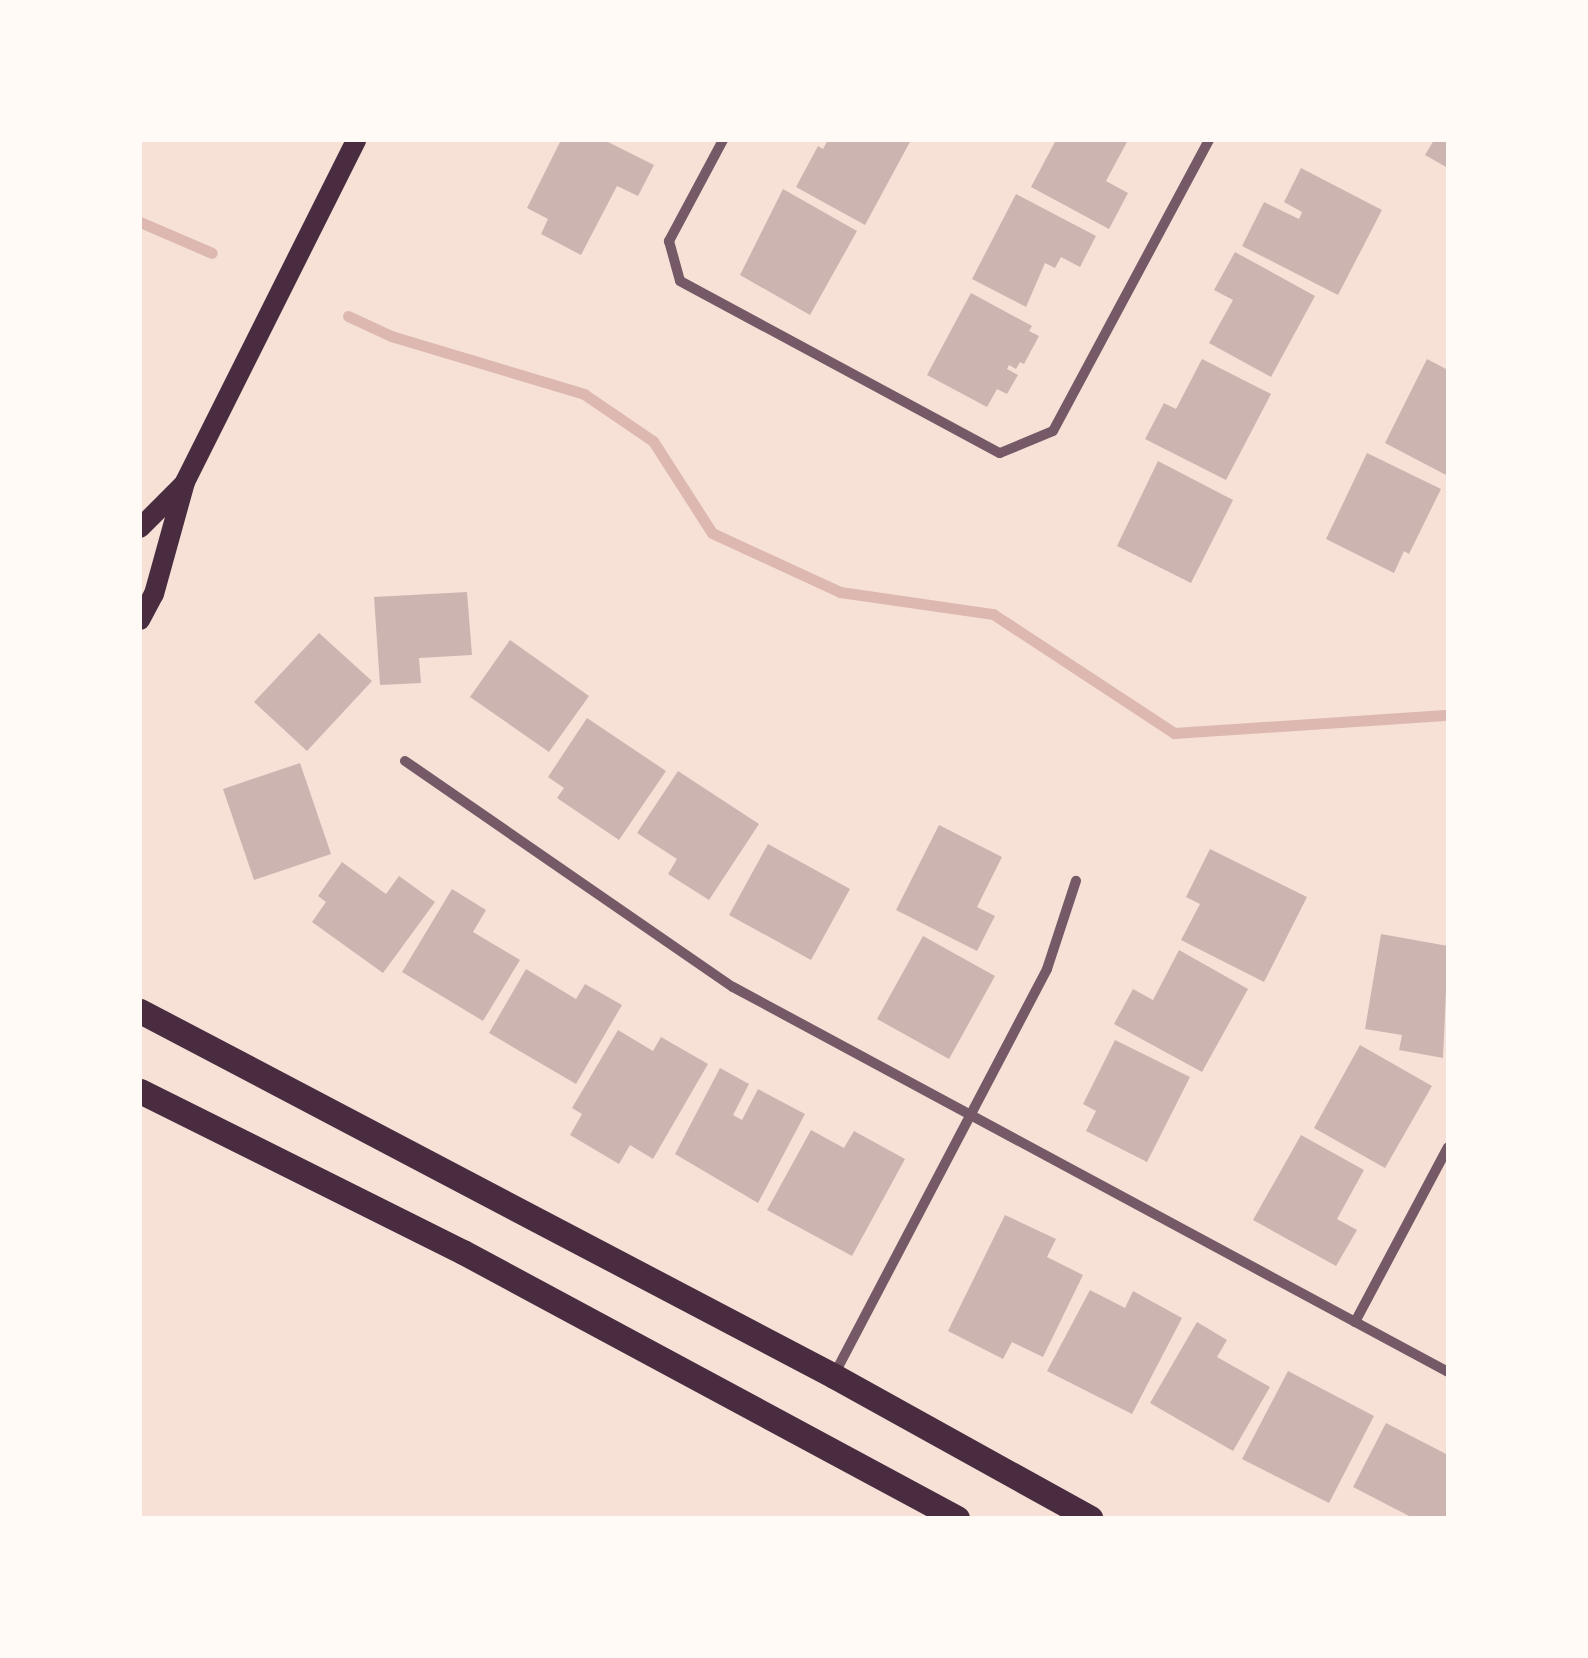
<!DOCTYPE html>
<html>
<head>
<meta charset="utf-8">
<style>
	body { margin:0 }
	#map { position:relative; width:1588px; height:1658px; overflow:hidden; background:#f7e1d7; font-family:Lato,sans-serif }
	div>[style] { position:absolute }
	.stream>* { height:11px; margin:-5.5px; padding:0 5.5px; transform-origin:5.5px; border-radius:5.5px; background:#dcb8b0 }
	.building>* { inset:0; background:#ccb4b1 }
	.minor>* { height:10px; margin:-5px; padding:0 5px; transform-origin:5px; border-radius:5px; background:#755966 }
	.secondary>* { height:20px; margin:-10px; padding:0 10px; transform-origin:10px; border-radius:10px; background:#4a2c40 }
	.primary>* { height:25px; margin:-12.5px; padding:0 12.5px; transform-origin:12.5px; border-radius:12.5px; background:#4a2c40 }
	span { translate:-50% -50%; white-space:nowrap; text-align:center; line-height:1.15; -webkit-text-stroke:9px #fffaf5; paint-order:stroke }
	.frame { position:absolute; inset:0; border:142px solid #fffaf5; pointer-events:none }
</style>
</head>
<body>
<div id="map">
	<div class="stream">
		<i style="left:140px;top:222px;width:78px;rotate:23.3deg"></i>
		<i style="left:348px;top:316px;width:47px;rotate:24.9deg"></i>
		<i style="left:391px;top:336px;width:202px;rotate:16.7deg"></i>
		<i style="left:584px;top:394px;width:83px;rotate:34.3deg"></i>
		<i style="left:653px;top:441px;width:109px;rotate:57.3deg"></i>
		<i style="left:712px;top:533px;width:141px;rotate:24.7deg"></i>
		<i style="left:840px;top:592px;width:155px;rotate:8.2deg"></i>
		<i style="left:993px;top:614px;width:217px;rotate:33.3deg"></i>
		<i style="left:1174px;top:733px;width:275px;rotate:-3.8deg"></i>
	</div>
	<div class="building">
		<i style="clip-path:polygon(561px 140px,604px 140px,654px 165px,638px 196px,617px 186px,581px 255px,541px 234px,548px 219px,527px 208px)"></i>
		<i style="clip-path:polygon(828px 140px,911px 140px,865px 225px,796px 187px,818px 146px,823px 149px)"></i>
		<i style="clip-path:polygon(1056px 140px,1128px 140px,1106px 181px,1128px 193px,1109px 229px,1031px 187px)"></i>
		<i style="clip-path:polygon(1434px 140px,1448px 140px,1448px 168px,1425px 155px)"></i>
		<i style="clip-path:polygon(1301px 168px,1382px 210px,1338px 295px,1242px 246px,1264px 202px,1299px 219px,1302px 212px,1284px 202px)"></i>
		<i style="clip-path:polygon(783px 189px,857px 231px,810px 315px,740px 275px)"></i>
		<i style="clip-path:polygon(1016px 194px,1096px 236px,1080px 267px,1061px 257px,1055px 268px,1045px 263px,1026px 307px,972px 279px)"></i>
		<i style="clip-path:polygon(1235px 252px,1315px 296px,1271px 377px,1209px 343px,1233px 300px,1214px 290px)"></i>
		<i style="clip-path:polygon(971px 293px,1032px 326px,1029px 331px,1039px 336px,1024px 364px,1020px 362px,1016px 369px,1009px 365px,1007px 369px,1018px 375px,1007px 394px,997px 389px,987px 407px,927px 375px)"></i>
		<i style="clip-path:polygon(1202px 359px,1271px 394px,1226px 480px,1145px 439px,1164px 403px,1176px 409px)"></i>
		<i style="clip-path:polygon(1427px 359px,1448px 370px,1446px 475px,1385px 443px)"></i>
		<i style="clip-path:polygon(1367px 453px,1441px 489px,1409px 554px,1404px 551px,1394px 573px,1326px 539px)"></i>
		<i style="clip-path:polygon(1158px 461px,1233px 500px,1191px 583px,1117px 546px)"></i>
		<i style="clip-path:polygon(467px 592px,472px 655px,419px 658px,421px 683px,380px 685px,374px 597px)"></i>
		<i style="clip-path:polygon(319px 633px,372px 681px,307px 751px,254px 702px)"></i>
		<i style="clip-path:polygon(510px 640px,589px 696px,549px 752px,470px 697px)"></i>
		<i style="clip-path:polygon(587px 718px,666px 771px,619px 840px,557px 798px,564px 788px,548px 777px)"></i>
		<i style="clip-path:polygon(300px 763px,331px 854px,254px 880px,223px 789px)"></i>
		<i style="clip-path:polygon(678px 771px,759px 824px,709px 900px,668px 874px,677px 859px,637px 833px)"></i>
		<i style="clip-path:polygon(939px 825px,1002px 857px,977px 907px,995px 916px,977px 951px,896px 910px)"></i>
		<i style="clip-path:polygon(768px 844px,850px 889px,811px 960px,729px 915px)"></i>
		<i style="clip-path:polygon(1210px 849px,1307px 897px,1264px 982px,1181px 940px,1200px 904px,1186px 897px)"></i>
		<i style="clip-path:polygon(342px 862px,386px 894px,399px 876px,435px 902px,383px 973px,312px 922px,326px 902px,318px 896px)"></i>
		<i style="clip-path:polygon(452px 889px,486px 910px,473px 932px,520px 960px,483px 1021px,402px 972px)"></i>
		<i style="clip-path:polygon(1381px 934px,1448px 946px,1443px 1058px,1399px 1050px,1402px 1035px,1365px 1029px)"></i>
		<i style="clip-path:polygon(923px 936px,995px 976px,949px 1059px,877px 1019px)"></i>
		<i style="clip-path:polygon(1179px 950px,1248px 989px,1202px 1072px,1114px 1024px,1133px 989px,1153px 1000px)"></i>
		<i style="clip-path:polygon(526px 969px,576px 999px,585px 984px,622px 1005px,576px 1084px,489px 1033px)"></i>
		<i style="clip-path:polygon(618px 1030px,653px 1051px,661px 1037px,708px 1064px,653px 1159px,630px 1145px,619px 1164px,570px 1135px,582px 1114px,572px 1108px)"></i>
		<i style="clip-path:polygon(1115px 1040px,1190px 1077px,1147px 1162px,1086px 1131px,1096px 1111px,1083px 1104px)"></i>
		<i style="clip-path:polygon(1360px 1045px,1432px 1086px,1385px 1168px,1314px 1128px)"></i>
		<i style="clip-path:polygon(720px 1068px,749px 1084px,733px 1115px,742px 1120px,758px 1089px,805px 1114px,758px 1203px,675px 1154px)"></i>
		<i style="clip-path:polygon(811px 1130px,844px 1148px,854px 1131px,905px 1159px,852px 1256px,767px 1210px)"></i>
		<i style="clip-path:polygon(1301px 1135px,1364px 1170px,1337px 1219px,1357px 1230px,1336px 1266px,1253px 1220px)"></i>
		<i style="clip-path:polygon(1005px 1215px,1056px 1239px,1047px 1257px,1083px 1275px,1043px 1357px,1012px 1342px,1003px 1359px,948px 1331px)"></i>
		<i style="clip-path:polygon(1090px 1290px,1125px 1308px,1133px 1291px,1182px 1318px,1132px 1414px,1047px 1371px)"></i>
		<i style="clip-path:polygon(1197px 1322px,1227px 1340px,1217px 1357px,1270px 1387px,1233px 1451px,1150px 1403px)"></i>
		<i style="clip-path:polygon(1288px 1371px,1374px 1416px,1329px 1503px,1242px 1459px)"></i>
		<i style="clip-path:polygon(1386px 1423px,1448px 1455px,1448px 1518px,1413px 1518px,1353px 1487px)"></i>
	</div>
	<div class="minor">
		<i style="left:723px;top:140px;width:115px;rotate:118.1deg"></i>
		<i style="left:669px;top:241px;width:41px;rotate:74.6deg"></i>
		<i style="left:680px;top:281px;width:363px;rotate:28.3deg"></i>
		<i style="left:1000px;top:453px;width:57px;rotate:-22.5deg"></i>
		<i style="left:1053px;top:431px;width:330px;rotate:-61.8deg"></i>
		<i style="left:405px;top:761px;width:398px;rotate:34.6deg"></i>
		<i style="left:733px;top:987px;width:812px;rotate:28.3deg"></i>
		<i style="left:1355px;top:1322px;width:198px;rotate:-62deg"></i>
		<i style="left:835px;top:1373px;width:456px;rotate:-62.3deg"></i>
		<i style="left:1047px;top:969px;width:93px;rotate:-71.8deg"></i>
	</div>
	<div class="secondary">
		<i style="left:140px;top:528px;width:62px;rotate:-45deg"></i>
		<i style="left:140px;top:620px;width:30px;rotate:-62deg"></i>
		<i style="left:154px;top:594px;width:116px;rotate:-74.5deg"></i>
		<i style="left:185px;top:482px;width:382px;rotate:-63.4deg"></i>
	</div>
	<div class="primary">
		<i style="left:140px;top:1011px;width:784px;rotate:27.74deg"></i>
		<i style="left:834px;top:1376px;width:293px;rotate:29deg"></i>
		<i style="left:140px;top:1091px;width:361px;rotate:26.5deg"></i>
		<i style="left:463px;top:1252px;width:561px;rotate:28.3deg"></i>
	</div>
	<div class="frame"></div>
</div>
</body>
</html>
